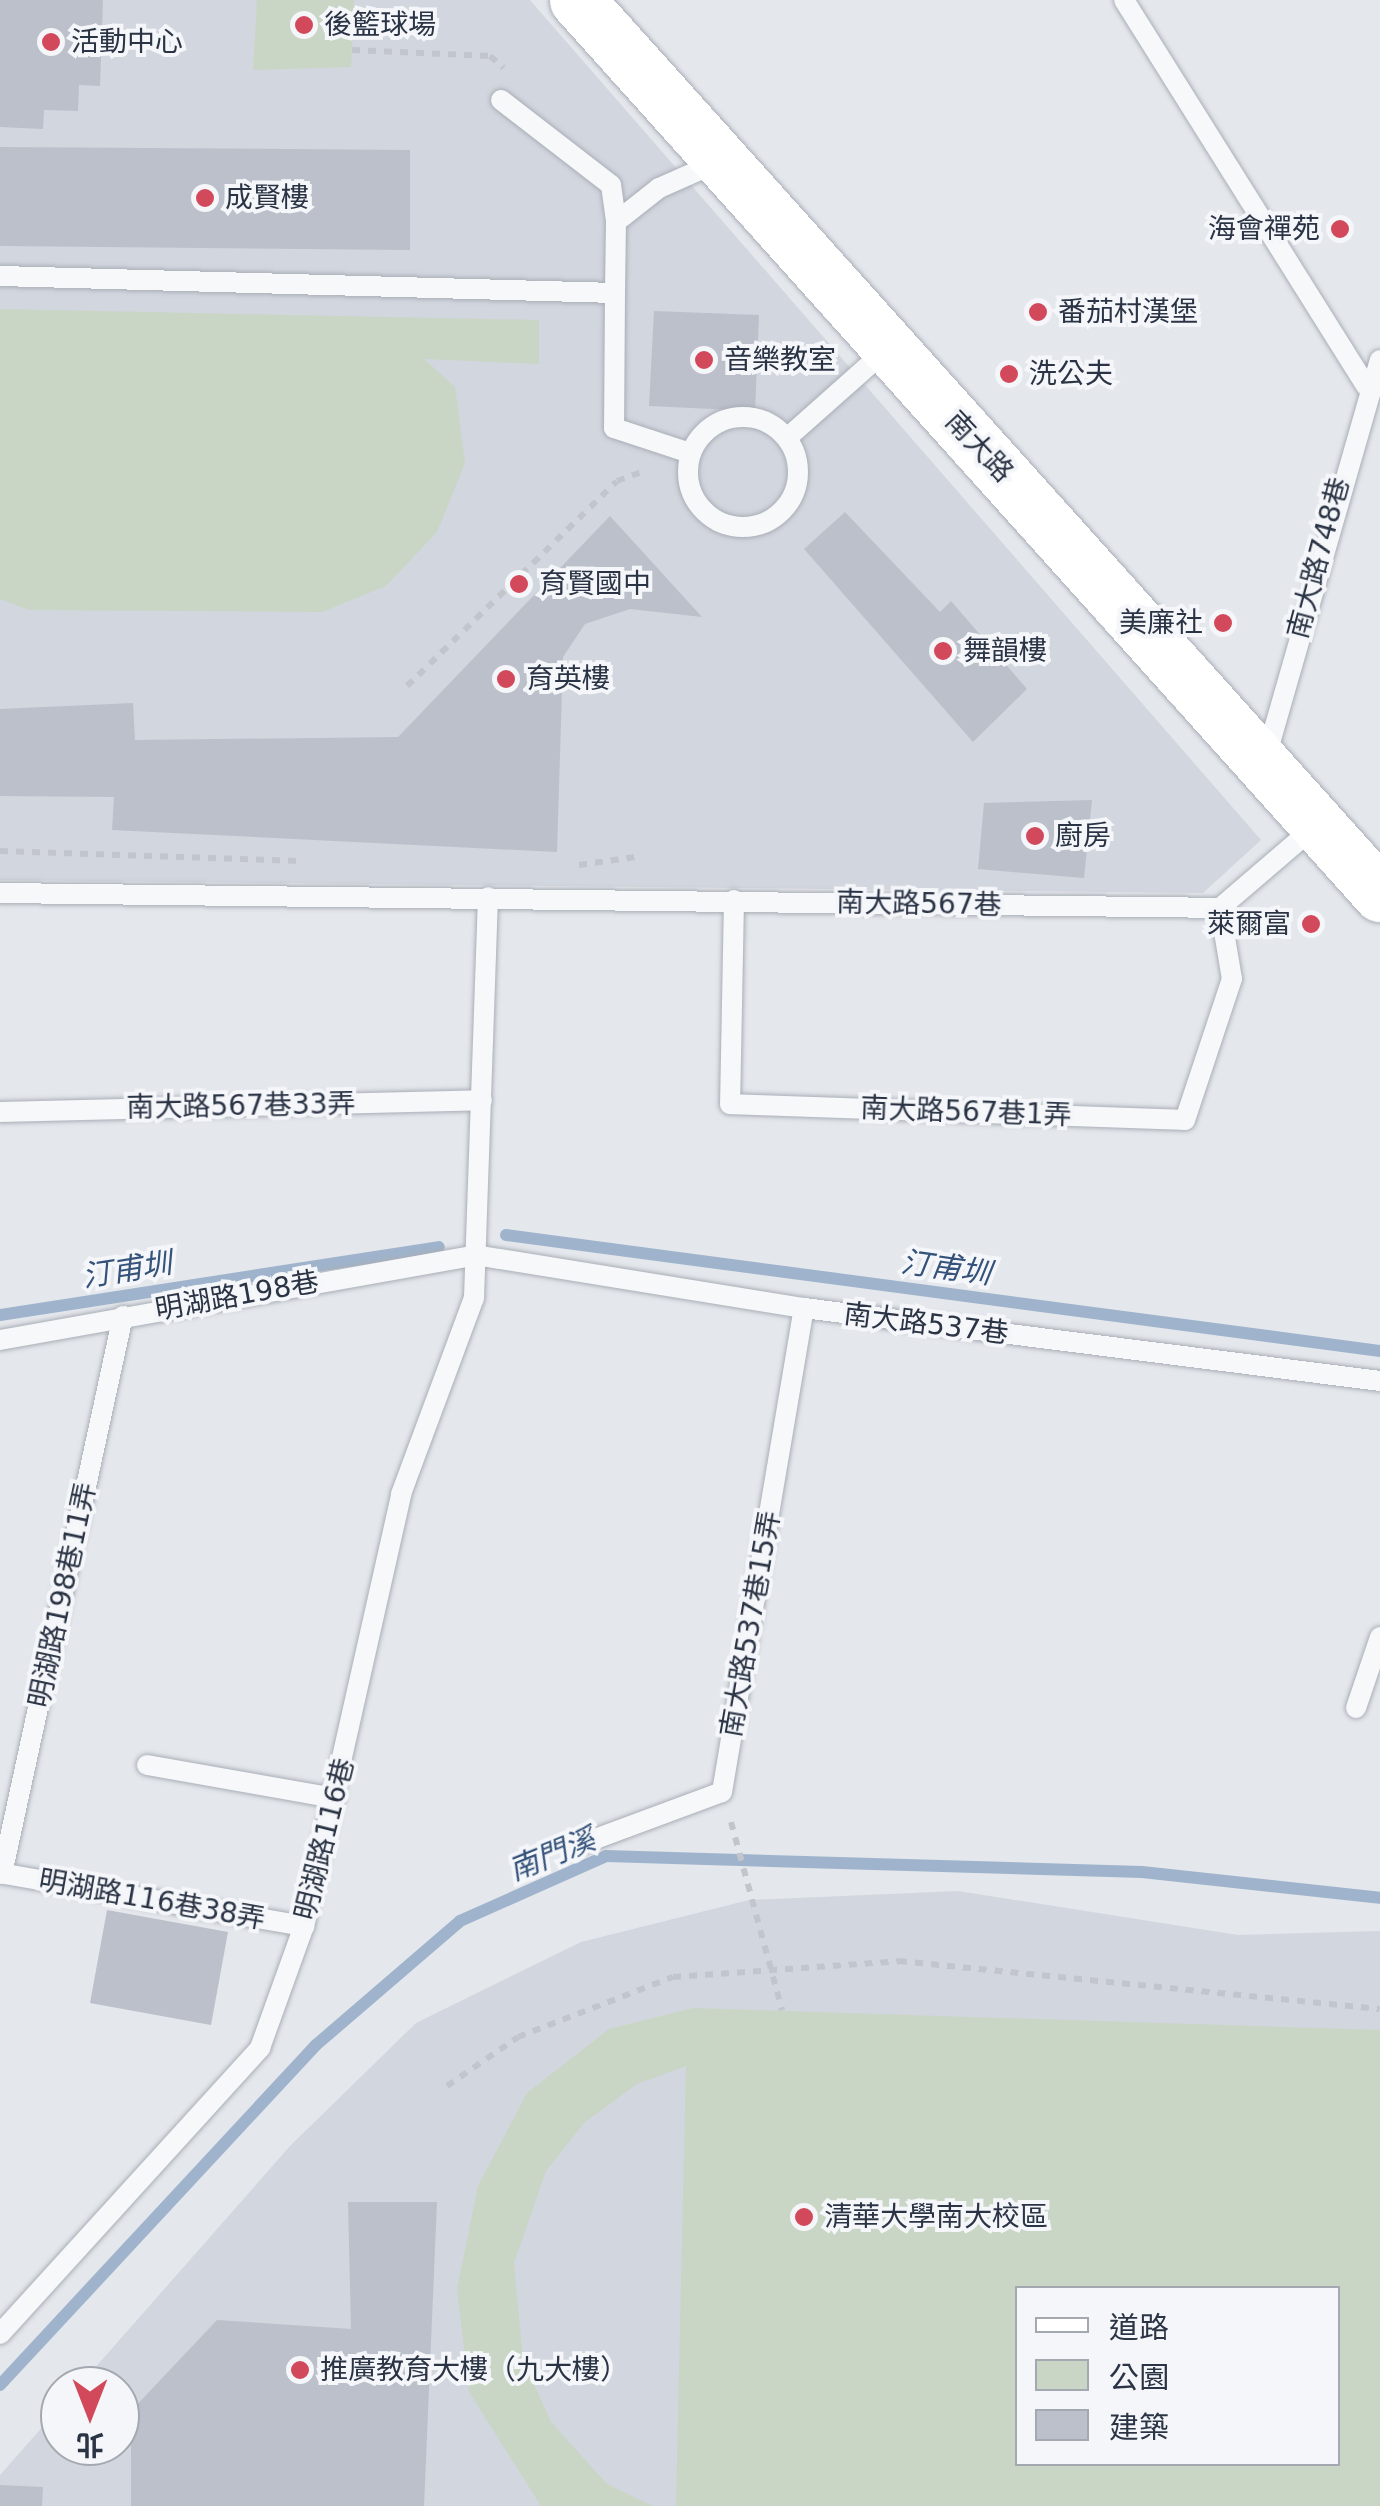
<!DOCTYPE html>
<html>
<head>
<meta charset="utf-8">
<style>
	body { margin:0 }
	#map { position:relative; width:1380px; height:2506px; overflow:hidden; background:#e4e7ec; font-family:"DejaVu Sans","Noto Sans TC",sans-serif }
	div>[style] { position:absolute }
	.built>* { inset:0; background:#d2d6de }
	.green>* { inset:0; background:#c9d6c5 }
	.stream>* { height:12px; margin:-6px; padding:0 6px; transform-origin:6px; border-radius:6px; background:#9fb4cc }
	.building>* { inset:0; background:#bbc0ca }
	.path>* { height:6px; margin-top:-3px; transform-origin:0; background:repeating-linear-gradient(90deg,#c2c5cb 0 8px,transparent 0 16px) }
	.roads { filter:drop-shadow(0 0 2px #a9aeb7) drop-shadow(0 0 2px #a9aeb7) }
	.lane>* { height:20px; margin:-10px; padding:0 10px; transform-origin:10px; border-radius:10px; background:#f7f8fa }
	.lane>.ring { margin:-10px; padding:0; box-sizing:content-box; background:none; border:20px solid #f7f8fa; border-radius:50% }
	.secondary>* { height:55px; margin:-27.5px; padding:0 27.5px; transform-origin:27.5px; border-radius:27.5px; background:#fff }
	.dots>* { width:28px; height:28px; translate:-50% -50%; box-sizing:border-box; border:5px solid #f4f6f9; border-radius:50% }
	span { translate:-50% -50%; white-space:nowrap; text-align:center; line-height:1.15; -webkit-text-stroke:8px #f4f6f9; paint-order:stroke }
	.poi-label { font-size:28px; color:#2b3445 }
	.left { translate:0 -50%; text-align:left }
	.right { translate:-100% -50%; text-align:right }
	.street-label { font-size:28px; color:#2b3445 }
	.water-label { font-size:30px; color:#34527a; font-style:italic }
	.legend { position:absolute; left:1015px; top:2286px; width:325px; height:180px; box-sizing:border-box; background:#f4f6f9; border:2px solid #a4a8b1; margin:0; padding:12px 18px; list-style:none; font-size:30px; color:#2b3445 }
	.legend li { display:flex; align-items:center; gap:20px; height:50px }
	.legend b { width:50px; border:2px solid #a4a8b1 }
	.north { position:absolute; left:40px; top:2366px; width:100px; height:100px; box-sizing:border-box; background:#f4f6f9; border:2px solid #a4a8b1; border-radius:50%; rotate:180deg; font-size:28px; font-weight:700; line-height:40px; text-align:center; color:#2b3445 }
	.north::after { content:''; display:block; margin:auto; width:35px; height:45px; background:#d1495b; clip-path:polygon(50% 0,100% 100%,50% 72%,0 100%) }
</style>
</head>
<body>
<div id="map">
	<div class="built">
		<i style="clip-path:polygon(0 0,530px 0,1261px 840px,1203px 893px,0 880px)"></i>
		<i style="clip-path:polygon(evenodd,958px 1891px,1238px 1935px,1380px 1931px,1380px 2506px,0 2506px,0 2475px,60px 2407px,60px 2446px,120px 2446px,120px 2386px,79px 2386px,290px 2146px,416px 2023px,581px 1942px,749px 1900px,958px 1891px,1018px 2288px,1338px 2288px,1338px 2464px,1018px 2464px,1018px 2288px)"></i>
	</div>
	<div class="green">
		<i style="clip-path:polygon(257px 0,354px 0,351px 67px,253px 70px)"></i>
		<i style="clip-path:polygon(0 309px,539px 320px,539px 364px,424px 359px,455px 387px,465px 463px,437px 532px,386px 586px,322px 612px,29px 610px,0 599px)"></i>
		<i style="clip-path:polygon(evenodd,693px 2008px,1380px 2030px,1380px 2506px,676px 2506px,686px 2066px,637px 2084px,584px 2123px,546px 2171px,514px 2263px,523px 2360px,551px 2422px,607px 2484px,653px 2506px,541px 2506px,469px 2392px,457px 2289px,478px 2186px,527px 2093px,609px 2029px,693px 2008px,1018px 2288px,1338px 2288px,1338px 2464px,1018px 2464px,1018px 2288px)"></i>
	</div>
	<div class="stream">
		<i style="left:506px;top:1235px;width:882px;rotate:7.56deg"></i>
		<i style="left:0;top:1315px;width:444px;rotate:-8.8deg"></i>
		<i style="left:0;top:2385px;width:464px;rotate:-47.1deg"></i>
		<i style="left:316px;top:2045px;width:190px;rotate:-40.7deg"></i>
		<i style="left:460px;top:1921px;width:160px;rotate:-24deg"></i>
		<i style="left:606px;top:1856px;width:536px;rotate:1.71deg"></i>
		<i style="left:1142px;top:1872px;width:239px;rotate:6.2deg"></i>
	</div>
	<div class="building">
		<i style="clip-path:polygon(0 0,103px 0,100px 86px,79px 85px,78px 111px,44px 110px,43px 129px,0 127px)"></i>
		<i style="clip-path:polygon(0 147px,410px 150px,410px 250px,0 246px)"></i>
		<i style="clip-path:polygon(654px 311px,759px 315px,755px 411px,649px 406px)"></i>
		<i style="clip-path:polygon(845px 512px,940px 612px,951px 601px,1027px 689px,973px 742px,804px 549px)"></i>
		<i style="clip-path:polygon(610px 516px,702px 617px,630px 609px,585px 624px,563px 657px,557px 852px,112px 830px,114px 797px,0 796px,0 709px,133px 703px,135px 740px,398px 737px)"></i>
		<i style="clip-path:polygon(1092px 800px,1084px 878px,978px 869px,984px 803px)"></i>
		<i style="clip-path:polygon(107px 1910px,228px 1932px,211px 2025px,90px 2003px)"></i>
		<i style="clip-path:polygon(348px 2202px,437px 2202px,424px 2506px,131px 2506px,131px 2411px,217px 2320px,351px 2329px)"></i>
		<i style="clip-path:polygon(0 2485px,43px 2487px,42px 2506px,0 2506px)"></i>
	</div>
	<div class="path">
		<i style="left:352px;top:50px;width:138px;rotate:2.5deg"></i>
		<i style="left:490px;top:56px;width:18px;rotate:41deg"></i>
		<i style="left:407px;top:686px;width:293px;rotate:-44.3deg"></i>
		<i style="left:617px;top:481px;width:27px;rotate:-20deg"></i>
		<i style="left:0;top:851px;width:302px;rotate:1.9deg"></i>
		<i style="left:579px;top:865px;width:64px;rotate:-8.1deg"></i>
		<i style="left:731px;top:1822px;width:195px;rotate:74.8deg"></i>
		<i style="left:447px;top:2086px;width:86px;rotate:-34.6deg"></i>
		<i style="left:518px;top:2037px;width:166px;rotate:-21.2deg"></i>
		<i style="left:673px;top:1977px;width:227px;rotate:-4deg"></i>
		<i style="left:899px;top:1961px;width:483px;rotate:5.7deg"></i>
	</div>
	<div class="roads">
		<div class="lane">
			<i style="left:1124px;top:0;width:456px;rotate:57.9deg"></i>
			<i style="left:501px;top:100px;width:139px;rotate:37.7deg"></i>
			<i style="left:611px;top:185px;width:37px;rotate:82deg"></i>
			<i style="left:0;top:276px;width:615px;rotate:1.58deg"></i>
			<i style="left:615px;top:293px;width:135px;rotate:90.4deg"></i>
			<i style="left:614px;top:428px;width:80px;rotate:18.2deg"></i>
			<i style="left:615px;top:293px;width:71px;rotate:-89.2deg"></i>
			<i style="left:616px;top:222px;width:55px;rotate:-38.3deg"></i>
			<i style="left:659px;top:188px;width:64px;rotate:-23.8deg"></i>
			<i class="ring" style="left:688px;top:417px;width:90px;height:90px"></i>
			<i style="left:787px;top:438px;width:132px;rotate:-41.6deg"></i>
			<i style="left:1266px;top:757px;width:413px;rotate:-74deg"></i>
			<i style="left:0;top:893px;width:1220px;rotate:0.7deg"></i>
			<i style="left:1220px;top:908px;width:128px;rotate:-40.6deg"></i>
			<i style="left:734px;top:900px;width:204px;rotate:91.1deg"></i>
			<i style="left:730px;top:1104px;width:455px;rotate:2deg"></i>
			<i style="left:1185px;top:1120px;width:149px;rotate:-71.6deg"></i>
			<i style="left:1232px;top:979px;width:72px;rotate:-99.6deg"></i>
			<i style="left:0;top:1112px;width:482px;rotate:-1.4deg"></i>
			<i style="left:0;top:1340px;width:483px;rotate:-10.1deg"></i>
			<i style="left:475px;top:1255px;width:333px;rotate:9.2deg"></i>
			<i style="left:804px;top:1308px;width:581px;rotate:7.22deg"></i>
			<i style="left:1356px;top:1708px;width:75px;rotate:-71.3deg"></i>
			<i style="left:147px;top:1765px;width:191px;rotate:10deg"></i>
			<i style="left:582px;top:1844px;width:149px;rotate:-20.4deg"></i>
			<i style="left:722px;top:1792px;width:491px;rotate:-80.4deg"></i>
			<i style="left:0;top:1873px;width:309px;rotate:9.9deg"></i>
			<i style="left:2px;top:1874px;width:571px;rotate:-77.77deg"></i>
			<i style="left:0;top:2334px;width:387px;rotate:-47.7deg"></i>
			<i style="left:260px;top:2048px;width:130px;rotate:-70.2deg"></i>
			<i style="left:304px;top:1926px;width:443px;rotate:-77.3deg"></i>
			<i style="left:401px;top:1494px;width:209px;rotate:-69.6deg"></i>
			<i style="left:474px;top:1298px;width:401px;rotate:-88deg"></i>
		</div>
		<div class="secondary">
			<i style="left:577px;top:0;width:1202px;rotate:48.07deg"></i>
		</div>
	</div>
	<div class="dots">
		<i style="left:304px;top:25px;background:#d1495b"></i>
		<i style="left:51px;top:42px;background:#d1495b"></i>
		<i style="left:205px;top:198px;background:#d1495b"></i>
		<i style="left:1340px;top:229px;background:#d1495b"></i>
		<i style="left:1038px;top:312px;background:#d1495b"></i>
		<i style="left:704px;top:360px;background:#d1495b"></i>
		<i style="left:1009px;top:374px;background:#d1495b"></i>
		<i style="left:519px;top:584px;background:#d1495b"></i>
		<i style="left:1223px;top:623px;background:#d1495b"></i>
		<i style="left:943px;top:651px;background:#d1495b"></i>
		<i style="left:506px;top:679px;background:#d1495b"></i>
		<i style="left:1035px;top:836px;background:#d1495b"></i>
		<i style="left:1311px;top:924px;background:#d1495b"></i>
		<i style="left:804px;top:2217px;background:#d1495b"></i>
		<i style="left:300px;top:2370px;background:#d1495b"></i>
	</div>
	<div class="poi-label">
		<span class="left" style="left:324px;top:25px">後籃球場</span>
		<span class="left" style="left:71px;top:42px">活動中心</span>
		<span class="left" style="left:225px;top:198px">成賢樓</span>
		<span class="right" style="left:1320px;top:229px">海會禪苑</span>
		<span class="left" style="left:1058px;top:312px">番茄村漢堡</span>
		<span class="left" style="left:724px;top:360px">音樂教室</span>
		<span class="left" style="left:1029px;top:374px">洗公夫</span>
		<span class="left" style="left:539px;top:584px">育賢國中</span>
		<span class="right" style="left:1203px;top:623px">美廉社</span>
		<span class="left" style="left:963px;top:651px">舞韻樓</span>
		<span class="left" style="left:526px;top:679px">育英樓</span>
		<span class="left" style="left:1055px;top:836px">廚房</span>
		<span class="right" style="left:1291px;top:924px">萊爾富</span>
		<span class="left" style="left:824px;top:2217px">清華大學南大校區</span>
		<span class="left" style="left:320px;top:2370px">推廣教育大樓（九大樓）</span>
	</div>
	<div class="street-label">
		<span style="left:979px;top:447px;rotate:47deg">南大路</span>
		<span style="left:1319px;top:558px;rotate:-75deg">南大路748巷</span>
		<span style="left:919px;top:904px;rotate:1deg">南大路567巷</span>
		<span style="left:241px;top:1106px;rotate:-1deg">南大路567巷33弄</span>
		<span style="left:966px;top:1112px;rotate:2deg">南大路567巷1弄</span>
		<span style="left:237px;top:1296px;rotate:-10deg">明湖路198巷</span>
		<span style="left:926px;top:1324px;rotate:7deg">南大路537巷</span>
		<span style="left:63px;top:1595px;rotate:-78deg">明湖路198巷11弄</span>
		<span style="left:751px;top:1624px;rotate:-80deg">南大路537巷15弄</span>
		<span style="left:325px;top:1839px;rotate:-76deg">明湖路116巷</span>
		<span style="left:152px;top:1900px;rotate:10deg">明湖路116巷38弄</span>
	</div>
	<div class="water-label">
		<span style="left:946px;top:1268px;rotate:8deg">汀甫圳</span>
		<span style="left:127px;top:1270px;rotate:-9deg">汀甫圳</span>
		<span style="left:552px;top:1855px;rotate:-22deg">南門溪</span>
	</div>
	<ul class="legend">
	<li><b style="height:12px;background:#fff"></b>道路</li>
	<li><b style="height:28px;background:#c9d6c5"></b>公園</li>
	<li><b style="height:28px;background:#bbc0ca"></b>建築</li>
	</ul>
	<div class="north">北</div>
</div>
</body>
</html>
